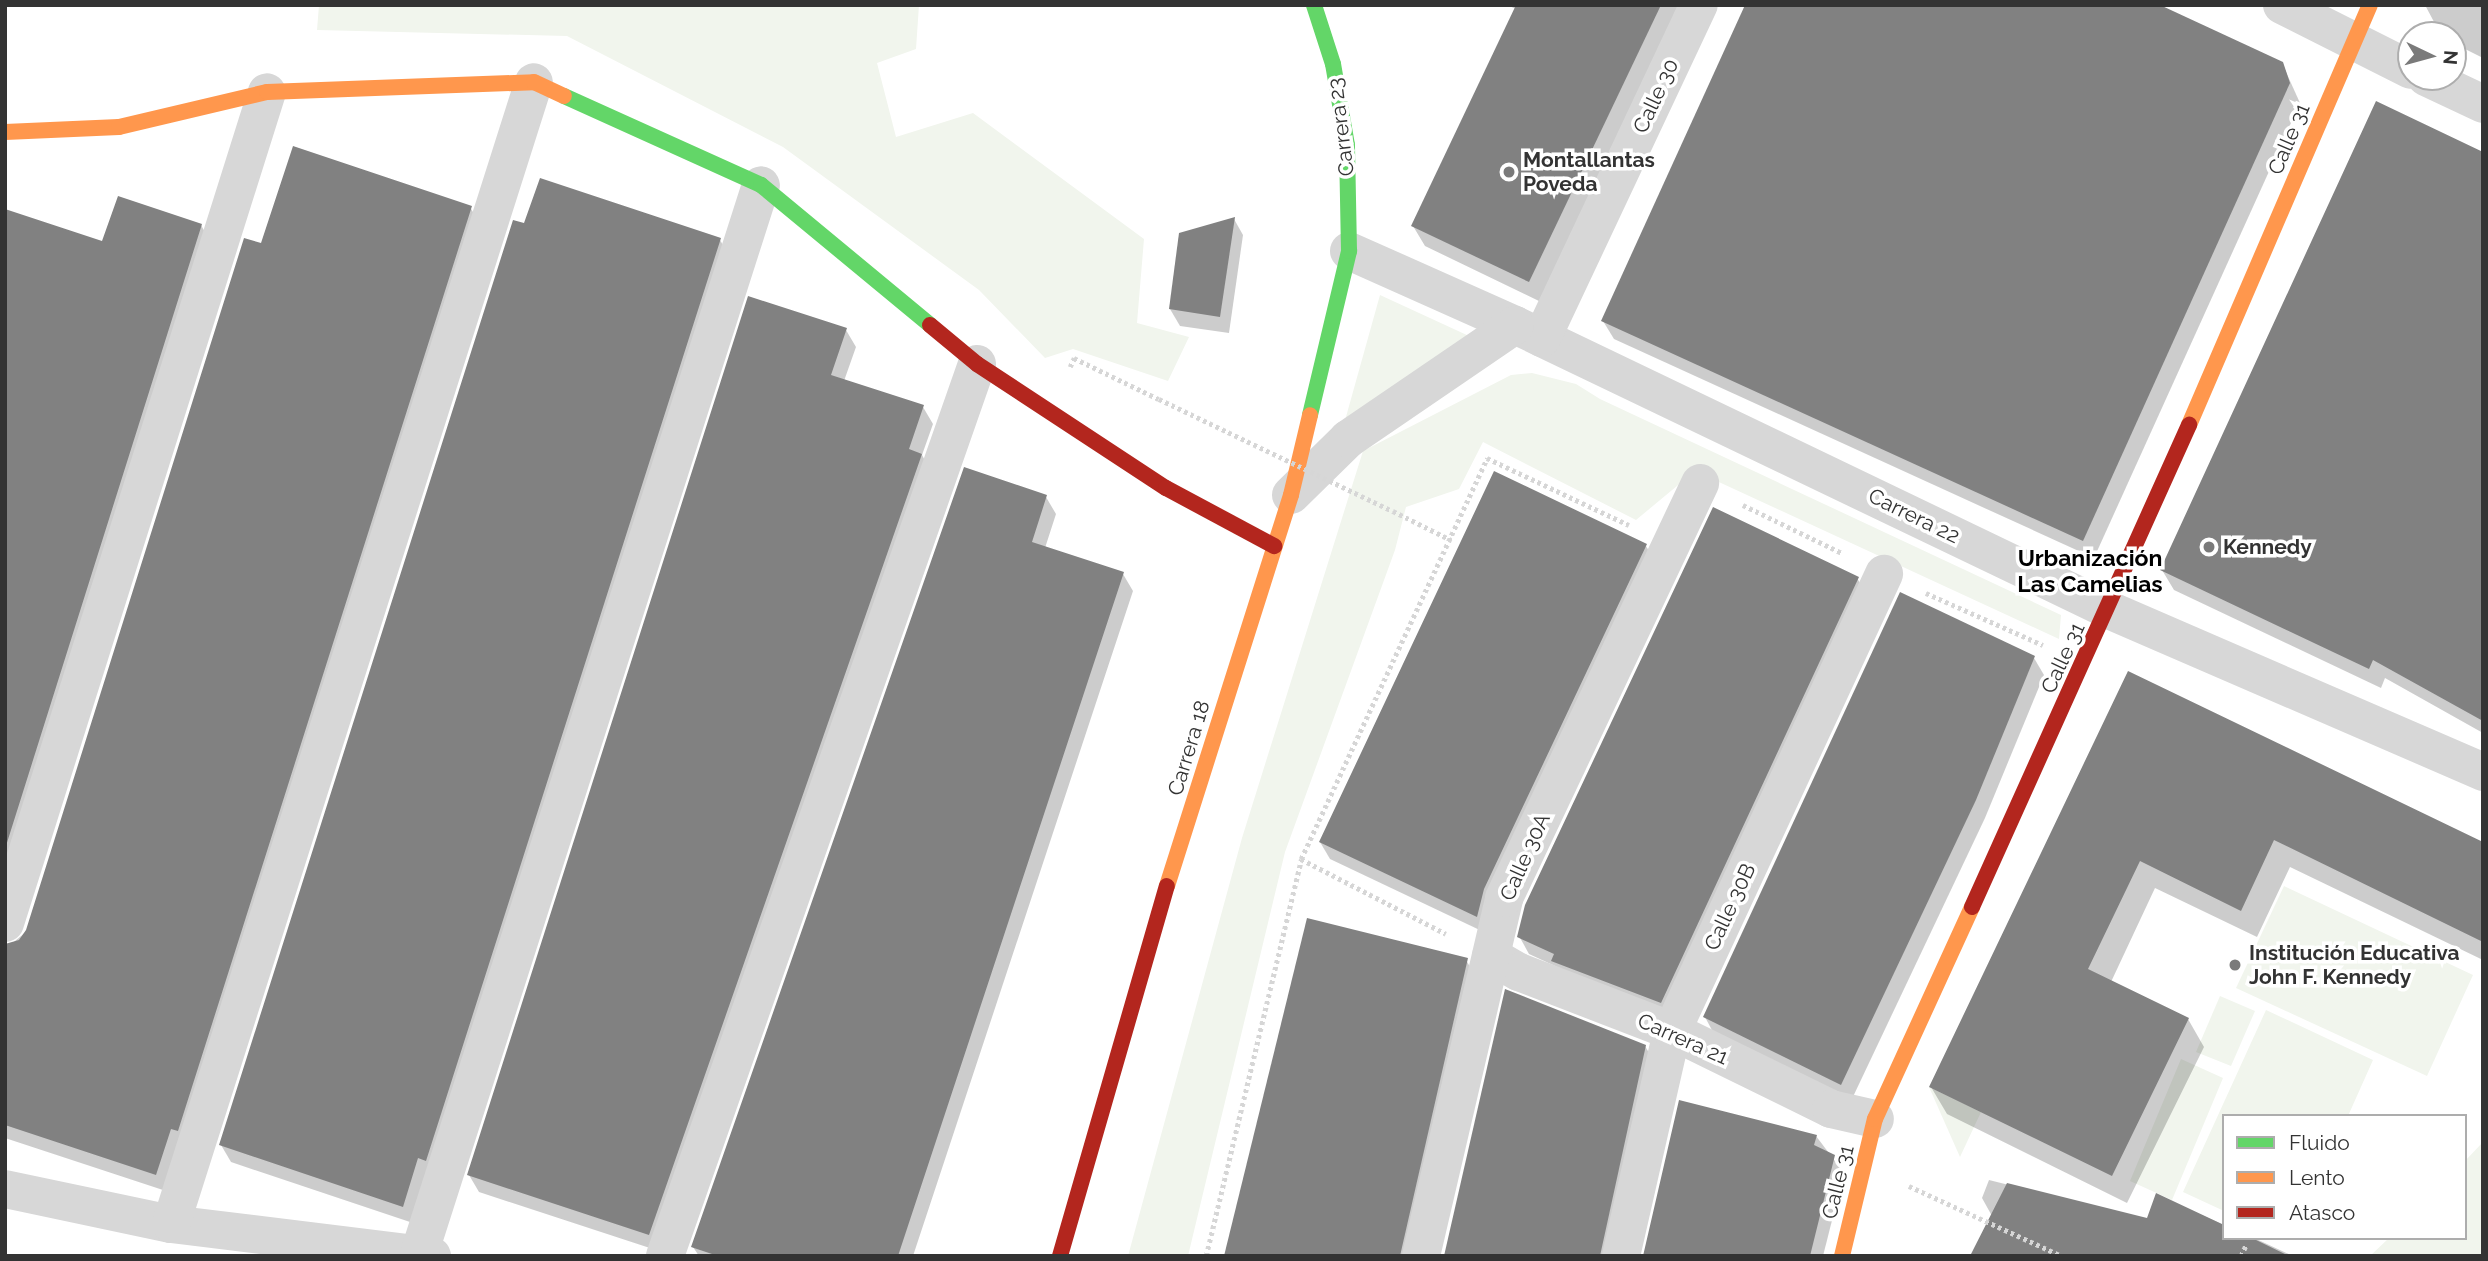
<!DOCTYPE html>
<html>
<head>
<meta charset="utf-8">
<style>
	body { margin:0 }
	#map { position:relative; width:2488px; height:1261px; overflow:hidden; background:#fff; font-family:Raleway,sans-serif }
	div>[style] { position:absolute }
	.green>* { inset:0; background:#f1f5ed }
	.shadow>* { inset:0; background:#0003 }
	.building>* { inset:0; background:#818181 }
	.path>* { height:4.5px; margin-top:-2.25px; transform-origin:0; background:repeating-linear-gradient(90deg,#d6d6d6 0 3.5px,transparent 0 7px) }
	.street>* { height:38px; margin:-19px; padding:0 19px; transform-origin:19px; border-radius:19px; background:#d7d7d7 }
	.fast>* { height:16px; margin:-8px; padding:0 8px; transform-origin:8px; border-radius:8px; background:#63d668 }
	.slow>* { height:16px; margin:-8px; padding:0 8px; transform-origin:8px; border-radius:8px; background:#ff974d }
	.jam>* { height:16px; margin:-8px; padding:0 8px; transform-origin:8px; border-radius:8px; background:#b3261e }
	.path-bridge>* { height:4.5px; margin-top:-2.25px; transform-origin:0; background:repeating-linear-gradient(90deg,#d6d6d6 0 3.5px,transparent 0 7px) }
	.dots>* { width:19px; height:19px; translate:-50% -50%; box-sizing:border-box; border:4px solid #fff; border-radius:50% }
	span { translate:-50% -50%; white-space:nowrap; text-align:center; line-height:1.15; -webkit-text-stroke:7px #fff; paint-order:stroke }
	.street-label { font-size:21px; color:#333 }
	.poi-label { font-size:21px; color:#333; font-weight:700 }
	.left { translate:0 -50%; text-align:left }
	.neighbourhood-label { font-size:23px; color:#000; font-weight:700 }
	.frame { position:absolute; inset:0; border:7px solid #333; pointer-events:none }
	.legend { position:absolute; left:2222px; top:1114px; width:245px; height:126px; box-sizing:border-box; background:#fff; border:2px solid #adadad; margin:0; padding:9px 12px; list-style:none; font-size:21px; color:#333 }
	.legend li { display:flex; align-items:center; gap:14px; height:35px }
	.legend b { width:35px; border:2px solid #adadad }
	.north { position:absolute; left:2397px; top:21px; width:70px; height:70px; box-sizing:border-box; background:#fff; border:2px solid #adadad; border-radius:50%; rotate:95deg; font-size:19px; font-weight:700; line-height:28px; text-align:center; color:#333 }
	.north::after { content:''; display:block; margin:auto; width:24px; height:32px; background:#7a7a7a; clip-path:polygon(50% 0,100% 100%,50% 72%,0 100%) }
</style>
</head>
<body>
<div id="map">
	<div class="green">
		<i style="clip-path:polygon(319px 5px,919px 5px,916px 49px,877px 63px,896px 137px,973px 113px,1144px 239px,1137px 323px,1189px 337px,1168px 381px,1073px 349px,1045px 358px,979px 290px,783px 147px,567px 36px,317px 30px)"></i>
		<i style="clip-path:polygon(1380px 295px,1469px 336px,1344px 424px)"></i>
		<i style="clip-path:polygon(1532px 373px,1576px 384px,1600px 399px,2061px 615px,2059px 639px,1695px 471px,1636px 520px,1483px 442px,1459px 489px,1406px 507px,1395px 550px,1285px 852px,1188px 1256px,1128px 1256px,1242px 838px,1363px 451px,1511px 375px)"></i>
		<i style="clip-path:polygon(2284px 886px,2473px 975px,2427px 1076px,2236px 988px)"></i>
		<i style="clip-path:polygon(2220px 996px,2255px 1011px,2231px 1066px,2196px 1052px)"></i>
		<i style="clip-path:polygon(2266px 1010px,2373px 1060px,2348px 1116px,2224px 1116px,2224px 1211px,2183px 1192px)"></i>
		<i style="clip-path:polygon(2181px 1059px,2223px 1078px,2172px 1200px,2130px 1181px)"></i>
		<i style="clip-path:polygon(1929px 1087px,1981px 1112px,1960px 1157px)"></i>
		<i style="clip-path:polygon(2483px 1142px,2483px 1256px,2370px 1256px,2389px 1238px,2465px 1238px,2465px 1161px)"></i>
	</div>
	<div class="shadow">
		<i style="clip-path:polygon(1507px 5px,1682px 5px,1541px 302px,1425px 246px,1413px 226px,1516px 9px)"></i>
		<i style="clip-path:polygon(2425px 5px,2483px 5px,2483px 58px,2453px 43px,2453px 35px,2441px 35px)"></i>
		<i style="clip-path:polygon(2282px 63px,2300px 103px,2094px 558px,1614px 339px,1603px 321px)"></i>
		<i style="clip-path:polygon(2483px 153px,2483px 733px,2385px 678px,2381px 688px,2174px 590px,2162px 570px)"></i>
		<i style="clip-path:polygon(470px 207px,480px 224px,166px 1191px,5px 1138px,5px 945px,9px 946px,27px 931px,262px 246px)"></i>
		<i style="clip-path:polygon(1234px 219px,1243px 235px,1229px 333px,1180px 326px,1170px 309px)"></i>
		<i style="clip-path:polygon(201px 225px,211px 243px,5px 896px,5px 236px,103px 244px)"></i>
		<i style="clip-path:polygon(525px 226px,720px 240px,730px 257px,413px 1223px,231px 1162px,221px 1145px)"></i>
		<i style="clip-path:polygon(846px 330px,856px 347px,844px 381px,923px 407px,933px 424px,922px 455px,931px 472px,659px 1251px,479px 1192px,469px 1175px)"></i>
		<i style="clip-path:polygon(1046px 497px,1056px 514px,1045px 548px,1123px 574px,1133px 591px,913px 1256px,699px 1256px,693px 1247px)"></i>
		<i style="clip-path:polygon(1646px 546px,1656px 563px,1486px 933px,1330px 859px,1320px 842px)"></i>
		<i style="clip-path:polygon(1857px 578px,1867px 595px,1670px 1019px,1529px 954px,1519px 936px)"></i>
		<i style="clip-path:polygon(2034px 658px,2044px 675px,1985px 818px,1851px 1101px,1714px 1034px,1705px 1017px)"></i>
		<i style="clip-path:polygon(2129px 673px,2483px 844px,2483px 960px,2290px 867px,2257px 937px,2155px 888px,2111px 982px,2188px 1019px,2204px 1047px,2127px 1203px,1947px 1114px,1931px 1087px)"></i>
		<i style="clip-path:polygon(1466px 960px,1476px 977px,1412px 1256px,1226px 1256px)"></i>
		<i style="clip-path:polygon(1645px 1046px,1655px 1063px,1612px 1256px,1445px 1256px)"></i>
		<i style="clip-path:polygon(1816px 1136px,1844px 1173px,1823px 1256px,1645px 1256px)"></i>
		<i style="clip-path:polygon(1989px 1180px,2148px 1220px,2157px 1195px,2224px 1225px,2224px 1238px,2254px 1238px,2293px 1256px,1972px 1256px,1992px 1216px,1982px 1198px)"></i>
	</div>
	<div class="building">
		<i style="clip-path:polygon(1516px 5px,1661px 5px,1529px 282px,1411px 226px)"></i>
		<i style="clip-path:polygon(1745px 5px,2160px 5px,2283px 62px,2290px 83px,2083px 541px,1601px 321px)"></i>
		<i style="clip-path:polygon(2376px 101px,2483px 152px,2483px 721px,2373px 660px,2369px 669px,2160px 570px)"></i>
		<i style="clip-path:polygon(293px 146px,472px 206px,178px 1131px,171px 1129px,156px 1175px,5px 1125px,5px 944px,19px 940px,26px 930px,244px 238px,261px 243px)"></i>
		<i style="clip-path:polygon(540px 178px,721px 238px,426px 1161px,418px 1158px,403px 1207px,219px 1145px,513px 220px,524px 223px)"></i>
		<i style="clip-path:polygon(118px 196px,202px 224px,5px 849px,5px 209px,102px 241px)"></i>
		<i style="clip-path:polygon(1235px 217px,1220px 317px,1169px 309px,1179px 233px)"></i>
		<i style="clip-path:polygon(748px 296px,847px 328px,831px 375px,924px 405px,909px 449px,922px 454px,649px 1235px,467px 1175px)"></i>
		<i style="clip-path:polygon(964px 467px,1047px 495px,1032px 542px,1124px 572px,898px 1256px,718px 1256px,691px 1247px)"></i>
		<i style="clip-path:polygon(1494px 471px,1647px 544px,1484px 889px,1477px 917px,1319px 842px)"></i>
		<i style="clip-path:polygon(1713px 507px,1859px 577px,1661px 1003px,1551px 961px,1554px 954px,1517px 937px,1525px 905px)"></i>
		<i style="clip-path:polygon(1900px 592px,2035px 656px,1976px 800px,1841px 1085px,1703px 1017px)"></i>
		<i style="clip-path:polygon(2128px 671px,2483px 842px,2483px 942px,2274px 840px,2241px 911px,2140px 861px,2088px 969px,2189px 1018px,2112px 1176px,1929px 1087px)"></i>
		<i style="clip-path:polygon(1307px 918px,1468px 958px,1400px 1256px,1224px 1256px)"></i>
		<i style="clip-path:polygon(1505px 989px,1646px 1045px,1600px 1256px,1444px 1256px)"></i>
		<i style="clip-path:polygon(1679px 1100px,1817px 1135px,1814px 1145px,1835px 1155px,1810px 1256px,1643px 1256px)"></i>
		<i style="clip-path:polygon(2007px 1183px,2147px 1218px,2156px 1193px,2224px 1225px,2224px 1238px,2252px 1238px,2289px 1256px,1970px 1256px)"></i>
	</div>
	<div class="path">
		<i style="left:1070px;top:367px;width:10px;rotate:-66deg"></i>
		<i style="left:1074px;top:358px;width:94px;rotate:25.8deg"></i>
		<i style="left:1743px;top:505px;width:110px;rotate:25.9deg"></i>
		<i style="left:1393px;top:511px;width:65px;rotate:26.6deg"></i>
		<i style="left:1926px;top:593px;width:128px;rotate:24deg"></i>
		<i style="left:1301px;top:859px;width:163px;rotate:27.3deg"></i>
		<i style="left:1909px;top:1186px;width:168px;rotate:24.6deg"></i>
		<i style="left:1206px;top:1256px;width:408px;rotate:-76.5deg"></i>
		<i style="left:1301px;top:859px;width:442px;rotate:-65.1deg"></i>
		<i style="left:1487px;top:458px;width:157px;rotate:25.3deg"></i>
		<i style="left:2241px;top:1256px;width:12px;rotate:-66deg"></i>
	</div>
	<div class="street">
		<i style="left:2282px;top:5px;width:144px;rotate:26.7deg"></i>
		<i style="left:2426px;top:77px;width:63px;rotate:25.3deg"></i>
		<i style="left:1349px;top:251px;width:182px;rotate:24deg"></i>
		<i style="left:1515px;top:325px;width:659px;rotate:25.63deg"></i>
		<i style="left:2109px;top:610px;width:408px;rotate:23.4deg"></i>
		<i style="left:1542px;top:338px;width:368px;rotate:-64.8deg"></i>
		<i style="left:1291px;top:495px;width:80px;rotate:-44.5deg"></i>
		<i style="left:1348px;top:439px;width:202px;rotate:-34.3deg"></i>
		<i style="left:5px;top:923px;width:871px;rotate:-72.5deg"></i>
		<i style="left:1491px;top:956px;width:32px;rotate:30deg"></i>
		<i style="left:1519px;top:972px;width:164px;rotate:21.1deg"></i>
		<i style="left:1672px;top:1031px;width:177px;rotate:26.1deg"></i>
		<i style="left:1831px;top:1109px;width:45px;rotate:12.8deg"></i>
		<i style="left:5px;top:1189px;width:170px;rotate:11.9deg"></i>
		<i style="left:171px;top:1224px;width:263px;rotate:7deg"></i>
		<i style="left:171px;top:1224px;width:1198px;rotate:-72.37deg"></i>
		<i style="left:419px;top:1254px;width:1122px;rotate:-72.26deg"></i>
		<i style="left:665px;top:1256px;width:945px;rotate:-70.72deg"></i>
		<i style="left:1421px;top:1256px;width:367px;rotate:-76.9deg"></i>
		<i style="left:1504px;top:898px;width:459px;rotate:-64.7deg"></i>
		<i style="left:1621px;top:1256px;width:231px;rotate:-77.2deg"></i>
		<i style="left:1672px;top:1031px;width:504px;rotate:-65.11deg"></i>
	</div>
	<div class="fast">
		<i style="left:564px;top:96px;width:216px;rotate:24.3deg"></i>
		<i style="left:761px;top:185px;width:219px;rotate:39.6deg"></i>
		<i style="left:1310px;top:415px;width:169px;rotate:-76.6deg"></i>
		<i style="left:1349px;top:251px;width:106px;rotate:-91.1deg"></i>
		<i style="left:1347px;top:145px;width:82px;rotate:-99.8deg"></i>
		<i style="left:1333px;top:64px;width:62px;rotate:-107.9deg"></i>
	</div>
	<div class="slow">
		<i style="left:5px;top:132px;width:114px;rotate:-2.5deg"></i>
		<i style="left:119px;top:127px;width:152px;rotate:-13.3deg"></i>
		<i style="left:267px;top:92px;width:267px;rotate:-2.1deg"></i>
		<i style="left:534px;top:82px;width:33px;rotate:25deg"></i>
		<i style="left:2189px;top:425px;width:457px;rotate:-66.7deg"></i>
		<i style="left:1167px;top:886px;width:410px;rotate:-72.4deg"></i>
		<i style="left:1291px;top:495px;width:82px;rotate:-76.6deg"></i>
		<i style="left:1842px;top:1256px;width:141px;rotate:-76.5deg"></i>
		<i style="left:1875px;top:1119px;width:233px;rotate:-65.4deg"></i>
	</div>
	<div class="jam">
		<i style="left:930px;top:325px;width:61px;rotate:39.7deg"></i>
		<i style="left:977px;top:364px;width:226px;rotate:33.3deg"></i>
		<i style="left:1166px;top:488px;width:123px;rotate:28.2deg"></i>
		<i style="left:1972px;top:907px;width:529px;rotate:-65.76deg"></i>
		<i style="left:1060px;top:1256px;width:385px;rotate:-73.9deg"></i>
	</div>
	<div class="path-bridge">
		<i style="left:1159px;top:399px;width:259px;rotate:25.6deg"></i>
	</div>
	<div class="dots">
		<i style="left:1509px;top:172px;background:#7a7a7a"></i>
		<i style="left:2209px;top:547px;background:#7a7a7a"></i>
		<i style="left:2235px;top:965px;background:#7a7a7a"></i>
	</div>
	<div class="street-label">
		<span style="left:1656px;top:96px;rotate:-65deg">Calle 30</span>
		<span style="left:1341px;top:127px;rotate:-97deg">Carrera 23</span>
		<span style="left:2289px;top:139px;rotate:-67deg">Calle 31</span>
		<span style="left:1914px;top:516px;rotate:26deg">Carrera 22</span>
		<span style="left:2063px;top:658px;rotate:-65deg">Calle 31</span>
		<span style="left:1189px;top:748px;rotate:-73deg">Carrera 18</span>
		<span style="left:1525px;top:857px;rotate:-66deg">Calle 30A</span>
		<span style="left:1730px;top:907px;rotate:-65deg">Calle 30B</span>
		<span style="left:1683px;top:1039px;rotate:24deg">Carrera 21</span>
		<span style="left:1838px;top:1182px;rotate:-76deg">Calle 31</span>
	</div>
	<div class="poi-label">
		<span class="left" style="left:1523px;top:172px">Montallantas<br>Poveda</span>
		<span class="left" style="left:2223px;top:547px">Kennedy</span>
		<span class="left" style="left:2249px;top:965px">Institución Educativa<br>John F. Kennedy</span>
	</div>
	<div class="neighbourhood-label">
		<span style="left:2090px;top:571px">Urbanización<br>Las Camelias</span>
	</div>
	<div class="frame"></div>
	<ul class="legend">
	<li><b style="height:9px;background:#63d668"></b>Fluido</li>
	<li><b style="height:9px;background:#ff974d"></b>Lento</li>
	<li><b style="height:9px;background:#b3261e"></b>Atasco</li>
	</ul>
	<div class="north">N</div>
</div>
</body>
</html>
